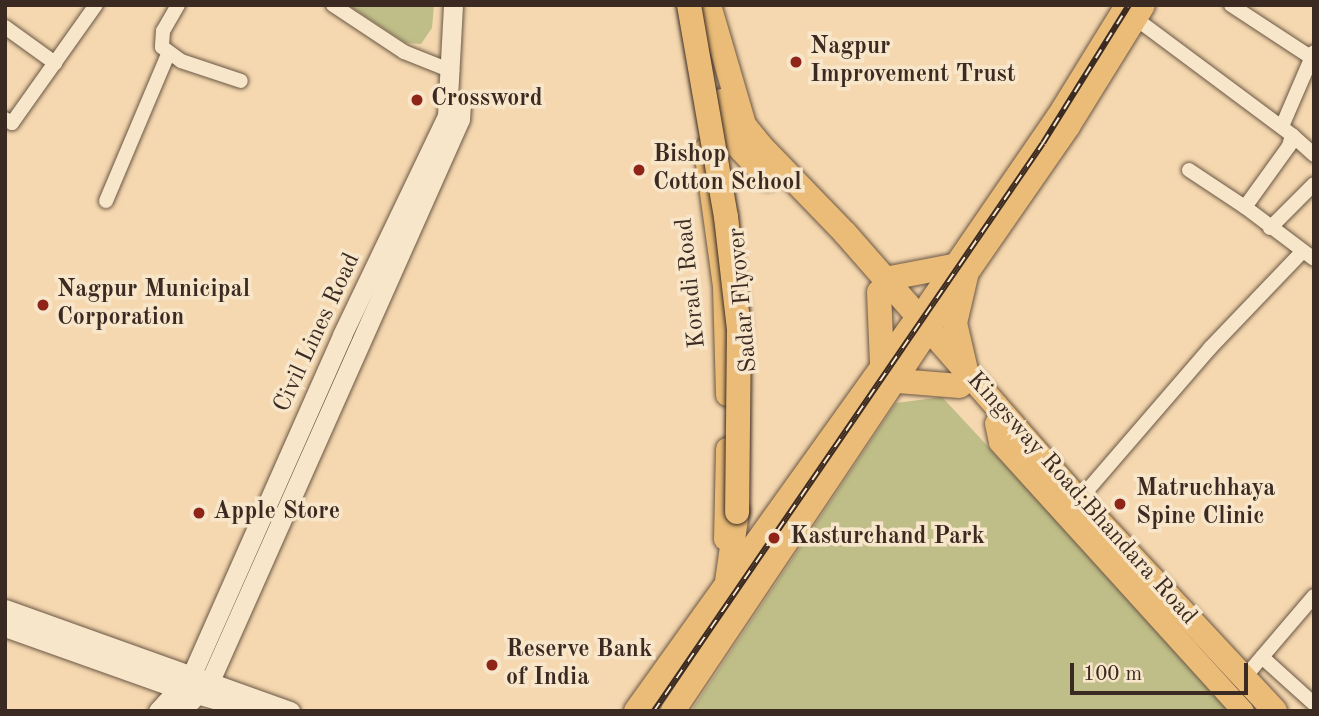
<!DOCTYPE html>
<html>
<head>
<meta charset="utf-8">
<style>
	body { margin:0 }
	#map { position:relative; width:1319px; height:716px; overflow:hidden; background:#f5d8af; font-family:"Old Standard TT",serif }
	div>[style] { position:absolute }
	.green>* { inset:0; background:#bfbe88 }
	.roads { filter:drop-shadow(0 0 2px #6a5644) drop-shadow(0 0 2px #6a5644) }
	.street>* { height:14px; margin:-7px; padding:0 7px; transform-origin:7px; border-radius:7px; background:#f8e6cb }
	.secondary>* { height:19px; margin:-9.5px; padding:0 9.5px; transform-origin:9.5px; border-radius:9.5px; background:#f8e6cb }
	.primary>* { height:21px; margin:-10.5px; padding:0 10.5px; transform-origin:10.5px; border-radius:10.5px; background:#eabc78 }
	.highway>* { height:24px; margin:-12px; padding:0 12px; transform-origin:12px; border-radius:12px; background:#eabc78 }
	.rail>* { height:6px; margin-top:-3px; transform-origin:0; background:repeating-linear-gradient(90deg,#f8e6cb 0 10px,#3b2a21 0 20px); box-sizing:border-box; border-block:2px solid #3b2a21 }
	.bridges { filter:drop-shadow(0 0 2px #3b2a21) drop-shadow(0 0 2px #3b2a21) }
	.highway-bridge>* { height:24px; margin:-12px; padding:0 12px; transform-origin:12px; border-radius:12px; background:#eabc78 }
	.dots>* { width:19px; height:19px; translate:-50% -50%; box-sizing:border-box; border:4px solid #f8e6cb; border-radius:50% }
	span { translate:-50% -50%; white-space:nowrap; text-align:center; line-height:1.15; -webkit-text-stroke:7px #f8e6cb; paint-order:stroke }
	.poi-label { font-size:24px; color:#3b2a21; font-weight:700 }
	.left { translate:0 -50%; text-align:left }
	.street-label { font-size:24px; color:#3b2a21 }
	.frame { position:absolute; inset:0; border:7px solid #3b2a21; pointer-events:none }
	.scale { position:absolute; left:1070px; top:663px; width:178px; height:32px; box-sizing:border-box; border:4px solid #3b2a21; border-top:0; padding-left:9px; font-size:21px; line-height:24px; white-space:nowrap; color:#3b2a21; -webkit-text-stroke:5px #f8e6cb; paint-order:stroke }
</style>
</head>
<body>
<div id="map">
	<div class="green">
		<i style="clip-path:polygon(348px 5px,434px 5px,432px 28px,421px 44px,406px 43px)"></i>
		<i style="clip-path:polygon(942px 397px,1234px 711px,691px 711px,896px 403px)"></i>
	</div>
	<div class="roads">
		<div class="street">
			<i style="left:178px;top:5px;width:30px;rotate:120deg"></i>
			<i style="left:163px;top:31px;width:16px;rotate:94deg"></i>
			<i style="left:162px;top:47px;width:24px;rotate:36deg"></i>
			<i style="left:181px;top:61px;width:63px;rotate:18.4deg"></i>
			<i style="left:333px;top:5px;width:85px;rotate:33.5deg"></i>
			<i style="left:404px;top:52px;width:52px;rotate:21.6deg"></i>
			<i style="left:1231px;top:5px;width:97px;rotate:33.2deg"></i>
			<i style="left:1139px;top:21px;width:191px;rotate:36.7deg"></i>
			<i style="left:1292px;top:135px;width:11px;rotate:105deg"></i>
			<i style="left:1289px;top:146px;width:75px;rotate:125.8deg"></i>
			<i style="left:1245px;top:207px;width:86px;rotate:37deg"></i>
			<i style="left:5px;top:27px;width:62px;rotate:35.8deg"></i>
			<i style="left:5px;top:119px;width:8px;rotate:30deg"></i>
			<i style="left:12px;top:123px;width:145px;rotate:-54.6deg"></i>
			<i style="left:1283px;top:124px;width:78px;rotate:-66.7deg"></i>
			<i style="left:1292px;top:135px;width:30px;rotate:42deg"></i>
			<i style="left:1189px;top:170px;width:67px;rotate:33.5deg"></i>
			<i style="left:106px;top:201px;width:160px;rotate:-67.1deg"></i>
			<i style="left:1270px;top:228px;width:62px;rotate:-45deg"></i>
			<i style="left:1079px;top:500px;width:201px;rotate:-49.2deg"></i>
			<i style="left:1210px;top:348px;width:133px;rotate:-46.2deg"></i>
			<i style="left:1262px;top:657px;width:70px;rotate:42.1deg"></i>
			<i style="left:1244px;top:678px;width:108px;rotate:-49.5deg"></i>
		</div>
		<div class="secondary">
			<i style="left:5px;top:609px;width:303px;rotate:19.7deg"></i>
			<i style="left:5px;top:627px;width:185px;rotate:19.6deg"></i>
			<i style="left:179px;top:689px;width:81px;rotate:15.8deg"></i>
			<i style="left:158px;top:711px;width:50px;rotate:-47.4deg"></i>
			<i style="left:192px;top:674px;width:371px;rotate:-66.1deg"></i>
			<i style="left:342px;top:335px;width:243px;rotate:-64.4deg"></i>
			<i style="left:447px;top:116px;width:111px;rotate:-86.9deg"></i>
			<i style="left:181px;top:711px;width:42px;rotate:-46deg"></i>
			<i style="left:210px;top:681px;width:615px;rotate:-66.02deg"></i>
			<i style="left:460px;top:119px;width:15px;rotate:-86deg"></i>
		</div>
		<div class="primary">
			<i style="left:704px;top:149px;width:138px;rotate:82.1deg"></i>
			<i style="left:723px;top:286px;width:109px;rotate:88.4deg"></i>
			<i style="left:918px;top:317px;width:245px;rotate:-55.5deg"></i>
			<i style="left:1057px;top:115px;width:129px;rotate:-58.3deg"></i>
			<i style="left:928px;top:330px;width:248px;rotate:-55.3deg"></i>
			<i style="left:1069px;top:126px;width:142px;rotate:-58.2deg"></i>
			<i style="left:995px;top:423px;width:19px;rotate:78deg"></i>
			<i style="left:999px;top:442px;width:363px;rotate:47.8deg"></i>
			<i style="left:724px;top:539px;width:91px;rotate:-88.7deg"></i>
		</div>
		<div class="highway">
			<i style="left:709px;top:5px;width:125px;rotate:73.7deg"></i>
			<i style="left:744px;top:125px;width:26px;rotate:51deg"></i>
			<i style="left:760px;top:145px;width:122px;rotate:46deg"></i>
			<i style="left:845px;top:233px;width:355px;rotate:48.8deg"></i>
			<i style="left:1079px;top:500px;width:288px;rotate:47.1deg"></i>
			<i style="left:721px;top:101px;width:39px;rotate:75deg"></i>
			<i style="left:731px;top:139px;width:54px;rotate:46.5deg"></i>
			<i style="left:885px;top:279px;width:69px;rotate:-10.8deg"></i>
			<i style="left:879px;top:292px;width:72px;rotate:87.6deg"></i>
			<i style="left:965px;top:366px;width:44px;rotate:-103.1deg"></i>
			<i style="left:955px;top:323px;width:48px;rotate:-76.8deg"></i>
			<i style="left:898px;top:381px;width:62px;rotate:4.6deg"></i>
			<i style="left:727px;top:582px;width:71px;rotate:-81.9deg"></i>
			<i style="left:636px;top:711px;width:485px;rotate:-54.4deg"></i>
			<i style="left:673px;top:711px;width:458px;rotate:-56.2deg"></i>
		</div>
	</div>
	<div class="rail">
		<i style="left:654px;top:711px;width:688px;rotate:-55.59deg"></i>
		<i style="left:1043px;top:143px;width:163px;rotate:-58.1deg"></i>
	</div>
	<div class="bridges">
		<div class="highway-bridge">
			<i style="left:689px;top:5px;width:215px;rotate:80.1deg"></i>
			<i style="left:726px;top:217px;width:113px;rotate:83.4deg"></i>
			<i style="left:739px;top:329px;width:183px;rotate:90.6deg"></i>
		</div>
	</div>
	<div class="dots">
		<i style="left:796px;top:62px;background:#8f2418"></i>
		<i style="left:417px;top:100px;background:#8f2418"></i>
		<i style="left:639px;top:170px;background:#8f2418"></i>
		<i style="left:43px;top:305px;background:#8f2418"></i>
		<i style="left:1120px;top:504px;background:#8f2418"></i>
		<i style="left:199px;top:513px;background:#8f2418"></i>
		<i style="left:774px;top:538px;background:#8f2418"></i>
		<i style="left:492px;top:665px;background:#8f2418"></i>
	</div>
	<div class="poi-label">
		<span class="left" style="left:810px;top:62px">Nagpur<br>Improvement Trust</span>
		<span class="left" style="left:431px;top:100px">Crossword</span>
		<span class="left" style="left:653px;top:170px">Bishop<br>Cotton School</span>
		<span class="left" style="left:57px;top:305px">Nagpur Municipal<br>Corporation</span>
		<span class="left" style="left:1136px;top:504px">Matruchhaya<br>Spine Clinic</span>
		<span class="left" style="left:213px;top:513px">Apple Store</span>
		<span class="left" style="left:790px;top:538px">Kasturchand Park</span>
		<span class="left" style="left:506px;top:665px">Reserve Bank<br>of India</span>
	</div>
	<div class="street-label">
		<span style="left:692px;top:283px;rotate:-96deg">Koradi Road</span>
		<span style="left:744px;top:300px;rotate:-95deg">Sadar Flyover</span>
		<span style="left:318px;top:333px;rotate:-65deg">Civil Lines Road</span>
		<span style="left:1081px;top:499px;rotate:48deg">Kingsway Road;Bhandara Road</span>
	</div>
	<div class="frame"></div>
	<div class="scale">100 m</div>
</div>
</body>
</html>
